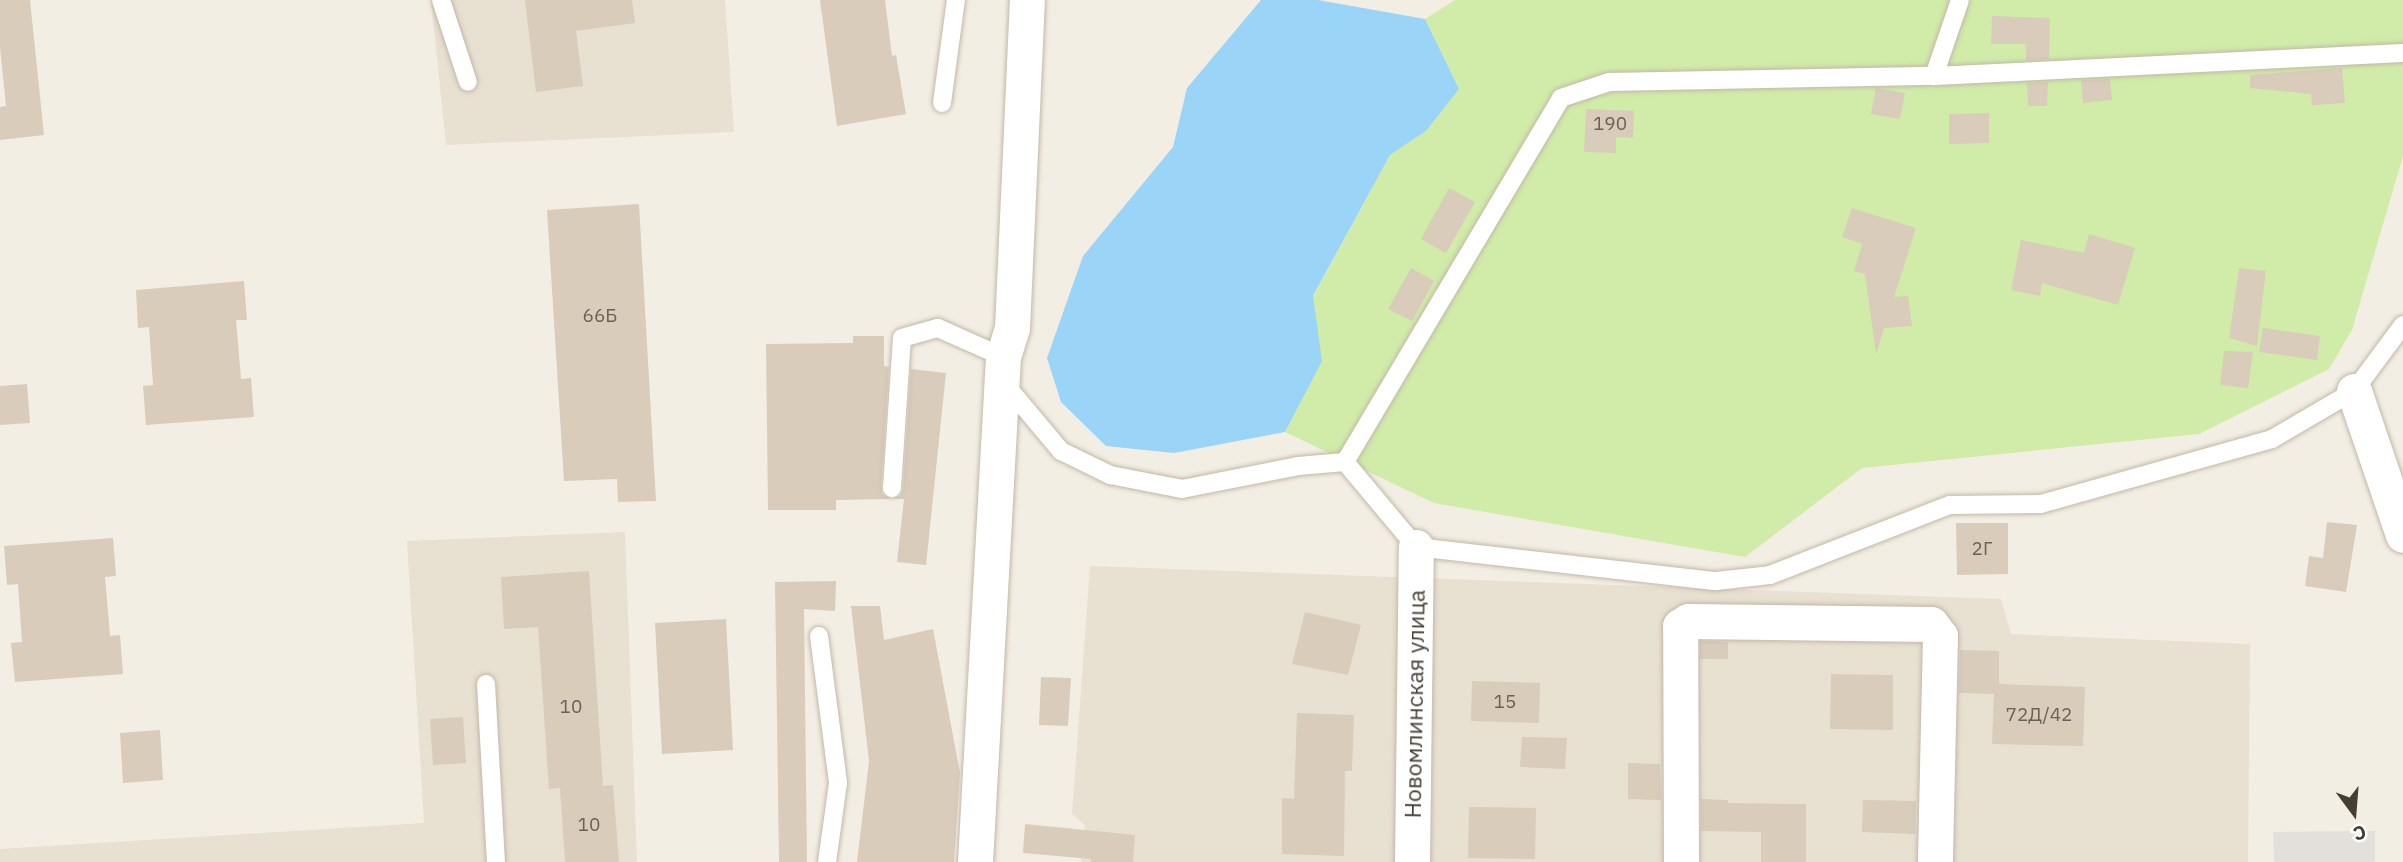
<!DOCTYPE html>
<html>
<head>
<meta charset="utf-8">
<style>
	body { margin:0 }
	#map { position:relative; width:2403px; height:862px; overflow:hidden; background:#f3eee3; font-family:"IBM Plex Sans",sans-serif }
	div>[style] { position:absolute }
	.residential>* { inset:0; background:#e8e0d1 }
	.green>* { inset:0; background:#d0eca8 }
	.parking>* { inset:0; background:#e3e0dc }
	.water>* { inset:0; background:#9ad4f6 }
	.building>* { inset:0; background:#d9ccbb }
	.roads { filter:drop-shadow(0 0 2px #c2b8a8) drop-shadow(0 0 2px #c2b8a8) }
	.lane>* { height:18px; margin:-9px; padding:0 9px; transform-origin:9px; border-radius:9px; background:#fff }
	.street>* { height:35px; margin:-17.5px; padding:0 17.5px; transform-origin:17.5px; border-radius:17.5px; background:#fff }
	span { translate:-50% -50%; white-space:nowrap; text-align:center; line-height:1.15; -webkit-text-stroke:6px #fff; paint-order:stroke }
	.number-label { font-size:19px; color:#6b6255 }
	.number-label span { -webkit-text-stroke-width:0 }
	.street-label { font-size:23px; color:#463e33 }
	.north { position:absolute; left:2319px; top:778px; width:70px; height:70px; -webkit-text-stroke:5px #fff; paint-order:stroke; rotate:164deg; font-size:19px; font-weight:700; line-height:28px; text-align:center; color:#463e33 }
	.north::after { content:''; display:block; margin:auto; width:24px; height:32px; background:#463e33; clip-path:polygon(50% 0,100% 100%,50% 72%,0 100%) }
</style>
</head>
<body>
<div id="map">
	<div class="residential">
		<i style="clip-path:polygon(431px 0,725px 0,734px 132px,446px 145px)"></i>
		<i style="clip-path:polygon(625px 532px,637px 862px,0 862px,0 849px,424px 823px,407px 541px)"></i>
		<i style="clip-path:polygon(1090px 566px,2001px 599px,2011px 634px,2250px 644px,2248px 862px,1081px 862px,1085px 825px,1072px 814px)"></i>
	</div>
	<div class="green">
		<i style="clip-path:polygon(1455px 0,2403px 0,2403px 156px,2352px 330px,2329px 369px,2199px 434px,1862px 468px,1745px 557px,1434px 503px,1285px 432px,1321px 361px,1313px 297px,1390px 155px,1426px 131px,1459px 89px,1425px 19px)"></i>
	</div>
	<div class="parking">
		<i style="clip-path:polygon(2375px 831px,2375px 862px,2274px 862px,2273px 832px)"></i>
	</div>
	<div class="water">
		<i style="clip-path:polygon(1261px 0,1318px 0,1425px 19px,1459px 89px,1426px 131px,1390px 155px,1313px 296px,1322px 361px,1285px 432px,1174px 453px,1106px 446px,1061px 402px,1047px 358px,1083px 256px,1173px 147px,1187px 88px)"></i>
	</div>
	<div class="building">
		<i style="clip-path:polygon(0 0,30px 0,44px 135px,0 140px,0 107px,6px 106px,0 47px)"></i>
		<i style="clip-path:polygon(525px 0,632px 0,635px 23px,576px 31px,583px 86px,536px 92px)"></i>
		<i style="clip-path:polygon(820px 0,885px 0,892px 56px,896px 55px,906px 114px,837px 126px)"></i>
		<i style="clip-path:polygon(1992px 16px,2050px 18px,2049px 59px,2026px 60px,2026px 44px,1991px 44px)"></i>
		<i style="clip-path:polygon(2342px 68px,2345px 103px,2312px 105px,2311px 94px,2250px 88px,2250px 75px)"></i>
		<i style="clip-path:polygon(2110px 79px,2112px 100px,2083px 103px,2081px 80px)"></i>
		<i style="clip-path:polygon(2048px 82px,2047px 106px,2028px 106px,2027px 83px)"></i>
		<i style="clip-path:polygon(1876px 88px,1905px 93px,1900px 119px,1871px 114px)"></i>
		<i style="clip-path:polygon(1586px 109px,1634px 111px,1633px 138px,1616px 137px,1616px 153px,1584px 152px)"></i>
		<i style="clip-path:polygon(1989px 113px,1989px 143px,1949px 144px,1949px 114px)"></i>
		<i style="clip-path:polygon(1449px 188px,1475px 202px,1446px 253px,1421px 239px)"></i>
		<i style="clip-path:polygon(639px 204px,656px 501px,618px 502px,617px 479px,564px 481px,547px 210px)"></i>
		<i style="clip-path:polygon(1852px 208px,1916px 228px,1894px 297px,1908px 296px,1912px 326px,1885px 328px,1885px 326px,1876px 354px,1865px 274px,1854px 271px,1862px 244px,1842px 237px)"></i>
		<i style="clip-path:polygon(2089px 234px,2135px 248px,2118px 305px,2042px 283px,2040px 296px,2011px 290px,2021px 240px,2084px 253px)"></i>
		<i style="clip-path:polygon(1411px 268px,1434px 281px,1412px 321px,1388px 309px)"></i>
		<i style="clip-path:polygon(2239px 268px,2266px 271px,2257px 346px,2229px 338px)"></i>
		<i style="clip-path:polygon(244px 281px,247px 320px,236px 320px,241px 379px,251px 378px,254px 417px,146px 425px,143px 386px,153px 385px,149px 327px,138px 328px,136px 290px)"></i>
		<i style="clip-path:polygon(2263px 328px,2320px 336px,2317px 360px,2259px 352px)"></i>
		<i style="clip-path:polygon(853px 336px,884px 336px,884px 366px,889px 367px,881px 487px,882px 494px,890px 499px,836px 500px,836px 510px,768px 510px,766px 344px,853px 343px)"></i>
		<i style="clip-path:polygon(2224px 351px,2253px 352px,2248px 388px,2220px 385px)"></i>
		<i style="clip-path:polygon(911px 369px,946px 373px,926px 565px,897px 562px,904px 499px,893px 499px,901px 495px,903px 489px)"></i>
		<i style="clip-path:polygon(27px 384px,30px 423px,0 425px,0 386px)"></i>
		<i style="clip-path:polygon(2327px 522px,2357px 525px,2346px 592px,2305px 586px,2309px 556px,2323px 558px)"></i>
		<i style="clip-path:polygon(1956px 523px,2008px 523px,2008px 574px,1957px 575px)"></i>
		<i style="clip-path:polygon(113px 538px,116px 576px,105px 577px,110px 636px,120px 635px,123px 674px,15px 682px,11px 643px,22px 642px,18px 584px,7px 585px,4px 546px)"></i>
		<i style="clip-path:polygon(589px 571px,603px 786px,613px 785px,619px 862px,565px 862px,560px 788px,549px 789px,538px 627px,504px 629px,501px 577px)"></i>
		<i style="clip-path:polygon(836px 581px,835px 611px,804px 609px,807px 862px,779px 862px,775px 582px)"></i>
		<i style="clip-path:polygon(851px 606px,880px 606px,884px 640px,933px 629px,960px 773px,954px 862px,857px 862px,869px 761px)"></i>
		<i style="clip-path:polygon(1305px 612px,1361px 625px,1348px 675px,1292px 664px)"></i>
		<i style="clip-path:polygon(726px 619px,733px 750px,662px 754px,655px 623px)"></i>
		<i style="clip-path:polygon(1700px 641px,1728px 642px,1728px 659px,1700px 659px)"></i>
		<i style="clip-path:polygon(1960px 650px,1999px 651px,1999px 684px,2085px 687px,2083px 746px,1992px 744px,1994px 694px,1959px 693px)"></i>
		<i style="clip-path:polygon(1831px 674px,1893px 675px,1893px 730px,1830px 729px)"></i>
		<i style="clip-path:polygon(1041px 677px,1071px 678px,1068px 726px,1039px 725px)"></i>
		<i style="clip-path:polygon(1472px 681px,1540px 683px,1539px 723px,1471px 721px)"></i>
		<i style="clip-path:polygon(1297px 713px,1354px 715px,1352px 771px,1345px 771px,1344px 856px,1282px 854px,1282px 798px,1294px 799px)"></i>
		<i style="clip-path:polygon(463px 717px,466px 763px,433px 765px,430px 719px)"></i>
		<i style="clip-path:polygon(160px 730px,163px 780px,123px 783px,120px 733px)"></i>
		<i style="clip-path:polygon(1522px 737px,1567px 738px,1565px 769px,1520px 767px)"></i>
		<i style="clip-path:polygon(1628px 763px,1660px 764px,1661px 800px,1628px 799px)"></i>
		<i style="clip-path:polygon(1701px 799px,1728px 800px,1728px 803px,1806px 804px,1806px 862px,1761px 862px,1761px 832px,1701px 831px)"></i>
		<i style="clip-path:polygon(1863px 800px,1916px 801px,1915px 834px,1862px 832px)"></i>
		<i style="clip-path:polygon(1469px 807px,1536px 808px,1535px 859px,1468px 858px)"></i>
		<i style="clip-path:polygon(1025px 824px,1135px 835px,1133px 862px,1091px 862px,1091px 859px,1023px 853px)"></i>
	</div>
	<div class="roads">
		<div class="lane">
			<i style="left:441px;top:0;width:86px;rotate:71.8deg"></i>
			<i style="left:1934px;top:76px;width:80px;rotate:-71.1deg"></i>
			<i style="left:942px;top:103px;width:104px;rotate:-82.3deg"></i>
			<i style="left:1004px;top:383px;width:89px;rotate:50deg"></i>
			<i style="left:1061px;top:451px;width:55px;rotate:26.1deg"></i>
			<i style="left:1110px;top:475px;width:73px;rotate:11deg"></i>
			<i style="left:1182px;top:489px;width:118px;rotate:-11.2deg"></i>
			<i style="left:1298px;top:466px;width:47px;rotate:-4.9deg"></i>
			<i style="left:1345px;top:462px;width:111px;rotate:50.1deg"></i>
			<i style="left:1416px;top:547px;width:302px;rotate:6.5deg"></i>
			<i style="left:1716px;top:581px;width:54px;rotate:-6.3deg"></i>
			<i style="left:1770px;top:575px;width:193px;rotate:-21.3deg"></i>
			<i style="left:1950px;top:505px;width:91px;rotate:-0.6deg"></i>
			<i style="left:2041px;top:504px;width:240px;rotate:-15.7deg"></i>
			<i style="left:2272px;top:439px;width:95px;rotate:-30.3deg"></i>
			<i style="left:2354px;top:391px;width:82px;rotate:-53.4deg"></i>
			<i style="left:1345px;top:462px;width:423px;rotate:-59.3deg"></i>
			<i style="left:1561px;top:98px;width:51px;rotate:-18.4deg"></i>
			<i style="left:1609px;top:82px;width:325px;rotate:-1.1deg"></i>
			<i style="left:1934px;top:76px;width:470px;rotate:-2.8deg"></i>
			<i style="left:892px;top:488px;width:150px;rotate:-86.2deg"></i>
			<i style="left:902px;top:338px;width:37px;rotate:-16deg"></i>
			<i style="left:938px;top:328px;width:71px;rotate:24deg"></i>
			<i style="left:819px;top:636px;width:148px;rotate:82.6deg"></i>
			<i style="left:838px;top:783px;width:80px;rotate:97.9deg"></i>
			<i style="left:486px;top:684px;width:178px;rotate:86.8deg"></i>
		</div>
		<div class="street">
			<i style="left:2354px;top:391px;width:152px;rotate:71.2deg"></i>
			<i style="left:975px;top:862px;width:506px;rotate:-86.83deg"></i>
			<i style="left:1003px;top:357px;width:30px;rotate:-73deg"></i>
			<i style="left:1012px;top:328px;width:328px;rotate:-87.4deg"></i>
			<i style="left:1412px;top:862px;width:315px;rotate:-89.3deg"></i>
			<i style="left:1681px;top:862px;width:236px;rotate:-90.2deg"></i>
			<i style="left:1680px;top:626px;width:9px;rotate:-32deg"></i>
			<i style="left:1688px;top:621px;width:243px;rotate:0.7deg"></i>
			<i style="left:1931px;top:624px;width:15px;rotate:53deg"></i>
			<i style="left:1940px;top:636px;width:226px;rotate:91.3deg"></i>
		</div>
	</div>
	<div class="number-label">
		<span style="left:1610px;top:124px">190</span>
		<span style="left:600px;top:316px">66Б</span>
		<span style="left:1982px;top:549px">2Г</span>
		<span style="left:1505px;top:702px">15</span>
		<span style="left:571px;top:707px">10</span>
		<span style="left:2039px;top:715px">72Д/42</span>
		<span style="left:589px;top:825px">10</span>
	</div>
	<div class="street-label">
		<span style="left:1414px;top:704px;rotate:-89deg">Новомлинская улица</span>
	</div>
	<div class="north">С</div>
</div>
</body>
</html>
